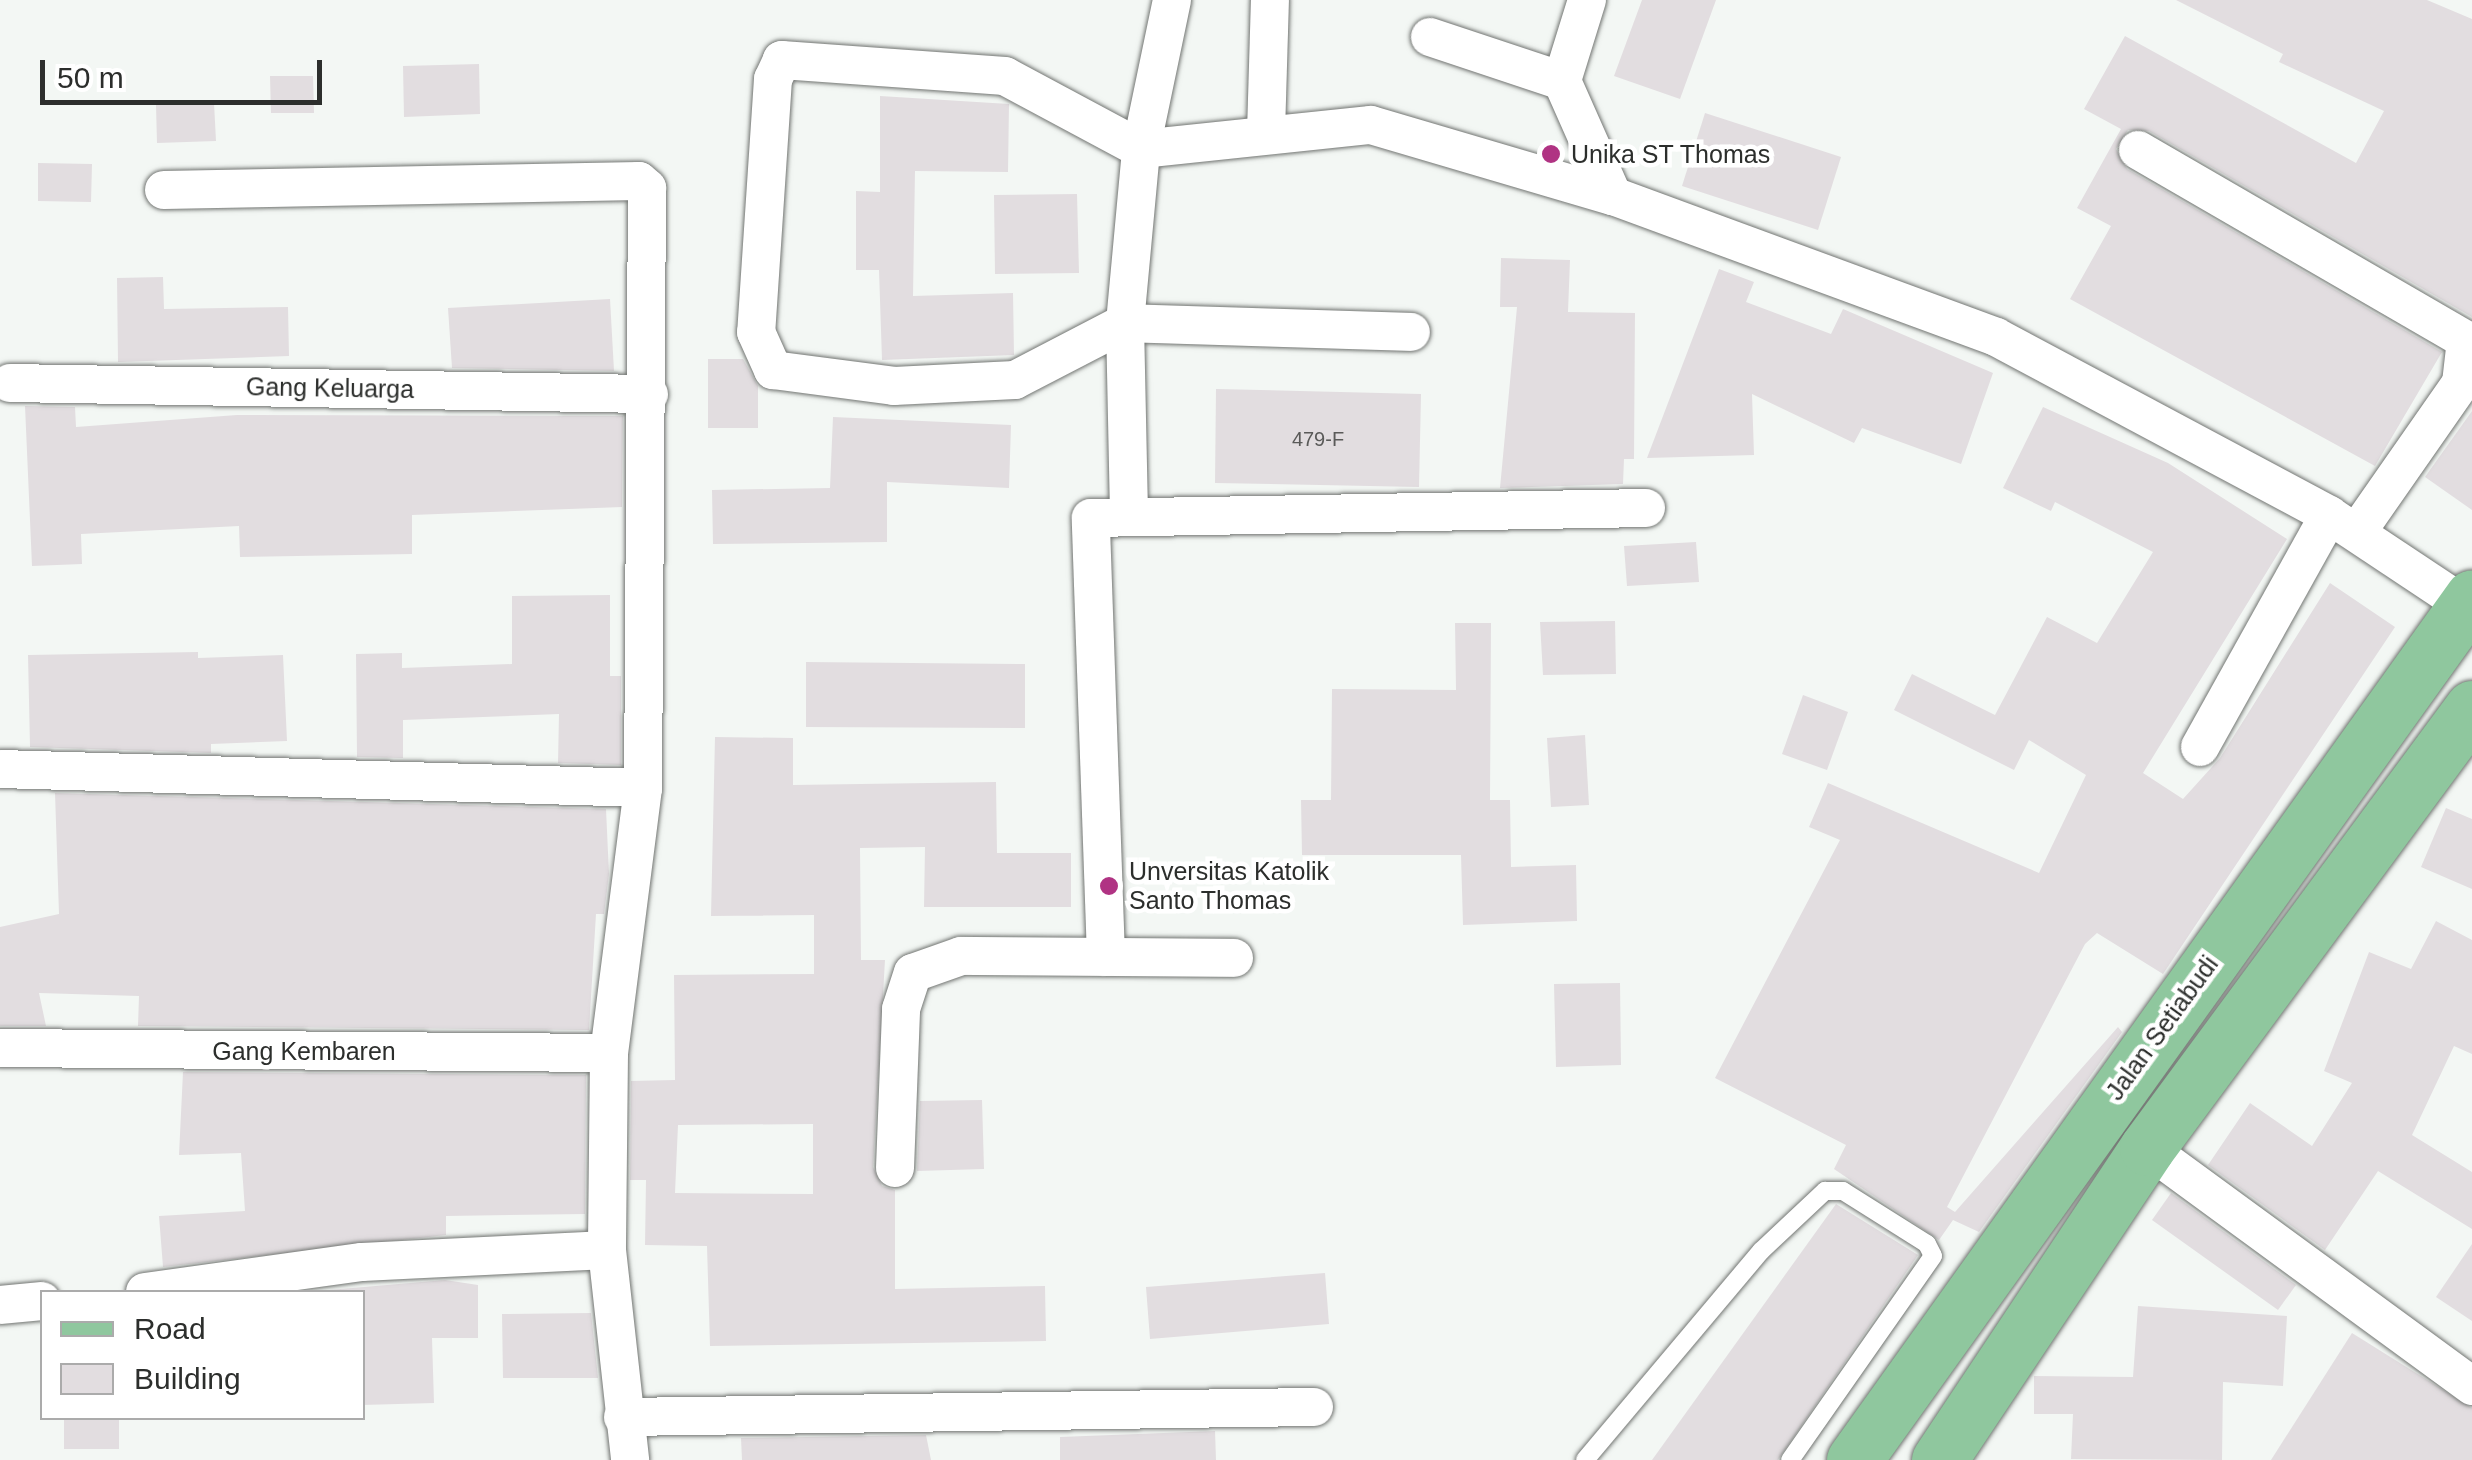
<!DOCTYPE html>
<html>
<head>
<meta charset="utf-8">
<style>
	body { margin:0 }
	#map { position:relative; width:2472px; height:1460px; overflow:hidden; background:#f3f7f4; font-family:Helvetica,sans-serif }
	div>[style] { position:absolute }
	.building>* { inset:0; background:#e2dde0 }
	.roads { filter:drop-shadow(0 0 2px #727572) drop-shadow(0 0 2px #727572) }
	.lane>* { height:18px; margin:-9px; padding:0 9px; transform-origin:9px; border-radius:9px; background:#fff }
	.street>* { height:38px; margin:-19px; padding:0 19px; transform-origin:19px; border-radius:19px; background:#fff }
	.primary>* { height:55px; margin:-27.5px; padding:0 27.5px; transform-origin:27.5px; border-radius:27.5px; background:#8fc79e }
	.dots>* { width:28px; height:28px; translate:-50% -50%; box-sizing:border-box; border:5px solid #fff; border-radius:50% }
	span { translate:-50% -50%; white-space:nowrap; text-align:center; line-height:1.15; -webkit-text-stroke:9px #fff; paint-order:stroke }
	.number-label { font-size:20px; color:#5a5a59 }
	.number-label span { -webkit-text-stroke-width:0 }
	.poi-label { font-size:25px; color:#2c2e2c }
	.left { translate:0 -50%; text-align:left }
	.street-label { font-size:25px; color:#2c2e2c }
	.legend { position:absolute; left:40px; top:1290px; width:325px; height:130px; box-sizing:border-box; background:#fff; border:2px solid #ababab; margin:0; padding:12px 18px; list-style:none; font-size:30px; color:#2c2e2c }
	.legend li { display:flex; align-items:center; gap:20px; height:50px }
	.legend b { width:50px; border:2px solid #ababab }
	.scale { position:absolute; left:40px; top:60px; width:282px; height:45px; box-sizing:border-box; border:5px solid #2c2e2c; border-top:0; padding-left:12px; font-size:30px; line-height:35px; white-space:nowrap; color:#2c2e2c; -webkit-text-stroke:8px #fff; paint-order:stroke }
</style>
</head>
<body>
<div id="map">
	<div class="building">
		<i style="clip-path:polygon(1642px 0,1716px 0,1680px 99px,1614px 76px)"></i>
		<i style="clip-path:polygon(2176px 0,2427px 0,2472px 19px,2472px 317px,2149px 131px,2128px 130px,2116px 149px,2127px 169px,2442px 352px,2375px 466px,2070px 299px,2111px 226px,2077px 208px,2121px 129px,2084px 109px,2125px 36px,2356px 163px,2384px 111px,2279px 62px,2283px 54px)"></i>
		<i style="clip-path:polygon(479px 64px,480px 114px,404px 117px,403px 66px)"></i>
		<i style="clip-path:polygon(270px 76px,313px 76px,314px 113px,271px 113px)"></i>
		<i style="clip-path:polygon(880px 96px,1009px 104px,1008px 172px,915px 171px,913px 296px,1013px 293px,1014px 355px,882px 360px,879px 270px,856px 270px,856px 191px,880px 192px)"></i>
		<i style="clip-path:polygon(214px 103px,216px 141px,157px 143px,156px 105px)"></i>
		<i style="clip-path:polygon(1705px 113px,1841px 157px,1818px 230px,1682px 186px)"></i>
		<i style="clip-path:polygon(38px 163px,92px 164px,91px 202px,38px 201px)"></i>
		<i style="clip-path:polygon(1077px 194px,1079px 273px,995px 274px,994px 195px)"></i>
		<i style="clip-path:polygon(1501px 258px,1570px 260px,1568px 312px,1635px 313px,1634px 459px,1624px 459px,1623px 484px,1500px 488px,1517px 307px,1500px 307px)"></i>
		<i style="clip-path:polygon(1719px 269px,1754px 282px,1746px 302px,1831px 334px,1843px 309px,1993px 373px,1961px 464px,1862px 428px,1854px 443px,1752px 394px,1754px 455px,1647px 458px)"></i>
		<i style="clip-path:polygon(163px 277px,164px 309px,288px 307px,289px 356px,118px 362px,117px 278px)"></i>
		<i style="clip-path:polygon(610px 299px,614px 371px,452px 368px,448px 308px)"></i>
		<i style="clip-path:polygon(708px 359px,743px 359px,758px 386px,758px 428px,708px 428px)"></i>
		<i style="clip-path:polygon(1216px 389px,1421px 394px,1419px 487px,1215px 483px)"></i>
		<i style="clip-path:polygon(25px 406px,75px 407px,76px 427px,237px 415px,623px 416px,622px 507px,412px 515px,412px 554px,240px 557px,239px 526px,81px 534px,82px 564px,32px 566px)"></i>
		<i style="clip-path:polygon(2043px 407px,2168px 463px,2287px 539px,2143px 773px,2183px 799px,2220px 758px,2330px 583px,2395px 627px,2163px 974px,2097px 933px,2085px 944px,1947px 1207px,1955px 1212px,2118px 1027px,2122px 1032px,1979px 1232px,1953px 1220px,1939px 1240px,1834px 1169px,1846px 1145px,1715px 1078px,1840px 840px,1809px 827px,1828px 783px,2039px 873px,2086px 775px,2029px 740px,2014px 770px,1894px 710px,1912px 674px,1995px 715px,2047px 617px,2097px 643px,2153px 552px,2055px 502px,2051px 511px,2003px 488px)"></i>
		<i style="clip-path:polygon(2472px 411px,2472px 510px,2425px 477px)"></i>
		<i style="clip-path:polygon(833px 417px,1011px 425px,1009px 488px,887px 482px,887px 542px,713px 544px,712px 490px,830px 488px)"></i>
		<i style="clip-path:polygon(1696px 542px,1699px 582px,1627px 586px,1624px 546px)"></i>
		<i style="clip-path:polygon(610px 595px,610px 676px,621px 676px,621px 765px,558px 763px,559px 714px,403px 720px,403px 758px,357px 757px,356px 654px,402px 653px,402px 668px,512px 664px,512px 596px)"></i>
		<i style="clip-path:polygon(1615px 621px,1616px 674px,1543px 675px,1540px 622px)"></i>
		<i style="clip-path:polygon(1455px 623px,1491px 623px,1490px 800px,1510px 800px,1511px 867px,1576px 865px,1577px 921px,1463px 925px,1461px 855px,1302px 855px,1301px 800px,1331px 800px,1332px 689px,1456px 690px)"></i>
		<i style="clip-path:polygon(198px 652px,198px 658px,283px 655px,287px 741px,211px 744px,211px 753px,30px 747px,28px 655px)"></i>
		<i style="clip-path:polygon(806px 662px,1025px 664px,1025px 728px,806px 727px)"></i>
		<i style="clip-path:polygon(1803px 695px,1848px 712px,1827px 770px,1782px 754px)"></i>
		<i style="clip-path:polygon(1585px 735px,1589px 805px,1551px 807px,1547px 738px)"></i>
		<i style="clip-path:polygon(evenodd,715px 737px,793px 738px,793px 785px,996px 782px,997px 853px,1071px 853px,1071px 907px,924px 907px,925px 847px,860px 848px,861px 960px,885px 960px,873px 1167px,882px 1186px,895px 1190px,895px 1289px,1045px 1286px,1046px 1341px,710px 1346px,707px 1246px,645px 1245px,646px 1180px,630px 1180px,631px 1081px,675px 1080px,674px 975px,814px 974px,814px 915px,711px 916px,715px 737px,813px 1124px,813px 1194px,675px 1193px,678px 1125px,813px 1124px)"></i>
		<i style="clip-path:polygon(55px 793px,606px 809px,609px 874px,604px 914px,596px 914px,589px 1030px,138px 1026px,139px 996px,39px 993px,46px 1026px,0 1026px,0 927px,59px 914px)"></i>
		<i style="clip-path:polygon(2446px 808px,2472px 819px,2472px 889px,2421px 867px)"></i>
		<i style="clip-path:polygon(2436px 921px,2472px 940px,2472px 1054px,2454px 1046px,2412px 1135px,2472px 1172px,2472px 1229px,2378px 1171px,2325px 1250px,2208px 1165px,2250px 1103px,2312px 1146px,2352px 1083px,2324px 1071px,2369px 952px,2411px 969px)"></i>
		<i style="clip-path:polygon(1620px 983px,1621px 1065px,1556px 1067px,1554px 984px)"></i>
		<i style="clip-path:polygon(183px 1072px,586px 1075px,585px 1214px,446px 1216px,446px 1235px,163px 1267px,159px 1216px,245px 1211px,241px 1153px,179px 1155px)"></i>
		<i style="clip-path:polygon(982px 1100px,984px 1169px,917px 1171px,920px 1101px)"></i>
		<i style="clip-path:polygon(2171px 1193px,2296px 1285px,2278px 1310px,2152px 1220px)"></i>
		<i style="clip-path:polygon(1836px 1204px,1918px 1255px,1778px 1460px,1652px 1460px)"></i>
		<i style="clip-path:polygon(2472px 1244px,2472px 1321px,2436px 1297px)"></i>
		<i style="clip-path:polygon(1325px 1273px,1329px 1324px,1150px 1339px,1146px 1287px)"></i>
		<i style="clip-path:polygon(445px 1280px,478px 1285px,478px 1338px,432px 1338px,434px 1403px,362px 1405px,362px 1292px,306px 1292px)"></i>
		<i style="clip-path:polygon(2138px 1306px,2287px 1316px,2283px 1386px,2223px 1382px,2222px 1460px,2071px 1459px,2073px 1414px,2034px 1414px,2034px 1376px,2133px 1377px)"></i>
		<i style="clip-path:polygon(591px 1313px,598px 1378px,503px 1378px,502px 1314px)"></i>
		<i style="clip-path:polygon(2352px 1333px,2472px 1408px,2472px 1460px,2271px 1460px)"></i>
		<i style="clip-path:polygon(64px 1418px,119px 1418px,119px 1449px,64px 1449px)"></i>
		<i style="clip-path:polygon(1215px 1431px,1216px 1460px,1060px 1460px,1060px 1437px)"></i>
		<i style="clip-path:polygon(926px 1435px,931px 1460px,742px 1460px,741px 1438px)"></i>
	</div>
	<div class="roads">
		<div class="lane">
			<i style="left:1585px;top:1460px;width:273px;rotate:-49.9deg"></i>
			<i style="left:1761px;top:1251px;width:88px;rotate:-43.2deg"></i>
			<i style="left:1825px;top:1191px;width:18px"></i>
			<i style="left:1843px;top:1191px;width:99px;rotate:32.2deg"></i>
			<i style="left:1927px;top:1244px;width:13px;rotate:63deg"></i>
			<i style="left:1933px;top:1256px;width:249px;rotate:125deg"></i>
		</div>
		<div class="street">
			<i style="left:1172px;top:0;width:152px;rotate:101.8deg"></i>
			<i style="left:1141px;top:149px;width:154px;rotate:-151.8deg"></i>
			<i style="left:1005px;top:76px;width:224px;rotate:-175.9deg"></i>
			<i style="left:782px;top:60px;width:21px;rotate:115deg"></i>
			<i style="left:773px;top:79px;width:254px;rotate:93.8deg"></i>
			<i style="left:756px;top:332px;width:42px;rotate:65.9deg"></i>
			<i style="left:773px;top:370px;width:122px;rotate:7.5deg"></i>
			<i style="left:894px;top:386px;width:121px;rotate:-2.8deg"></i>
			<i style="left:1015px;top:380px;width:124px;rotate:-27.4deg"></i>
			<i style="left:1125px;top:323px;width:286px;rotate:1.8deg"></i>
			<i style="left:1587px;top:0;width:85px;rotate:107.2deg"></i>
			<i style="left:1562px;top:81px;width:126px;rotate:66.1deg"></i>
			<i style="left:1430px;top:37px;width:139px;rotate:18.4deg"></i>
			<i style="left:1266px;top:133px;width:133px;rotate:-88.3deg"></i>
			<i style="left:2138px;top:150px;width:379px;rotate:30.1deg"></i>
			<i style="left:2466px;top:340px;width:43px;rotate:96.6deg"></i>
			<i style="left:2461px;top:383px;width:182px;rotate:124.9deg"></i>
			<i style="left:164px;top:190px;width:475px;rotate:-1.1deg"></i>
			<i style="left:639px;top:181px;width:11px;rotate:41deg"></i>
			<i style="left:647px;top:188px;width:600px;rotate:90.38deg"></i>
			<i style="left:643px;top:788px;width:267px;rotate:97.3deg"></i>
			<i style="left:609px;top:1053px;width:197px;rotate:90.6deg"></i>
			<i style="left:607px;top:1250px;width:211px;rotate:83.7deg"></i>
			<i style="left:10px;top:383px;width:639px;rotate:0.99deg"></i>
			<i style="left:1129px;top:514px;width:191px;rotate:-91.2deg"></i>
			<i style="left:1125px;top:323px;width:175px;rotate:-84.7deg"></i>
			<i style="left:1141px;top:149px;width:231px;rotate:-6deg"></i>
			<i style="left:1371px;top:125px;width:252px;rotate:16.4deg"></i>
			<i style="left:1613px;top:196px;width:408px;rotate:20.2deg"></i>
			<i style="left:1996px;top:337px;width:378px;rotate:28.1deg"></i>
			<i style="left:2329px;top:515px;width:172px;rotate:33.6deg"></i>
			<i style="left:2200px;top:747px;width:265px;rotate:-60.9deg"></i>
			<i style="left:0;top:769px;width:643px;rotate:1.69deg"></i>
			<i style="left:1106px;top:957px;width:439px;rotate:-92deg"></i>
			<i style="left:1091px;top:518px;width:555px;rotate:-1.03deg"></i>
			<i style="left:0;top:1048px;width:609px;rotate:0.47deg"></i>
			<i style="left:2147px;top:1148px;width:403px;rotate:36.2deg"></i>
			<i style="left:895px;top:1168px;width:159px;rotate:-87.8deg"></i>
			<i style="left:901px;top:1009px;width:38px;rotate:-72deg"></i>
			<i style="left:913px;top:973px;width:51px;rotate:-19.5deg"></i>
			<i style="left:961px;top:956px;width:273px;rotate:0.4deg"></i>
			<i style="left:145px;top:1292px;width:219px;rotate:-7.9deg"></i>
			<i style="left:362px;top:1262px;width:245px;rotate:-2.8deg"></i>
			<i style="left:0;top:1305px;width:42px;rotate:-5.4deg"></i>
			<i style="left:623px;top:1417px;width:691px;rotate:-0.83deg"></i>
		</div>
		<div class="primary">
			<i style="left:1854px;top:1460px;width:1061px;rotate:-54.39deg"></i>
			<i style="left:1939px;top:1460px;width:375px;rotate:-56.3deg"></i>
			<i style="left:2147px;top:1148px;width:547px;rotate:-53.55deg"></i>
		</div>
	</div>
	<div class="dots">
		<i style="left:1551px;top:154px;background:#b03383"></i>
		<i style="left:1109px;top:886px;background:#b03383"></i>
	</div>
	<div class="number-label">
		<span style="left:1318px;top:439px">479-F</span>
	</div>
	<div class="poi-label">
		<span class="left" style="left:1571px;top:154px">Unika ST Thomas</span>
		<span class="left" style="left:1129px;top:886px">Unversitas Katolik<br>Santo Thomas</span>
	</div>
	<div class="street-label">
		<span style="left:330px;top:388px;rotate:1deg">Gang Keluarga</span>
		<span style="left:2162px;top:1028px;rotate:-54deg">Jalan Setiabudi</span>
		<span style="left:304px;top:1051px">Gang Kembaren</span>
	</div>
	<ul class="legend">
	<li><b style="height:12px;background:#8fc79e"></b>Road</li>
	<li><b style="height:28px;background:#e2dde0"></b>Building</li>
	</ul>
	<div class="scale">50 m</div>
</div>
</body>
</html>
